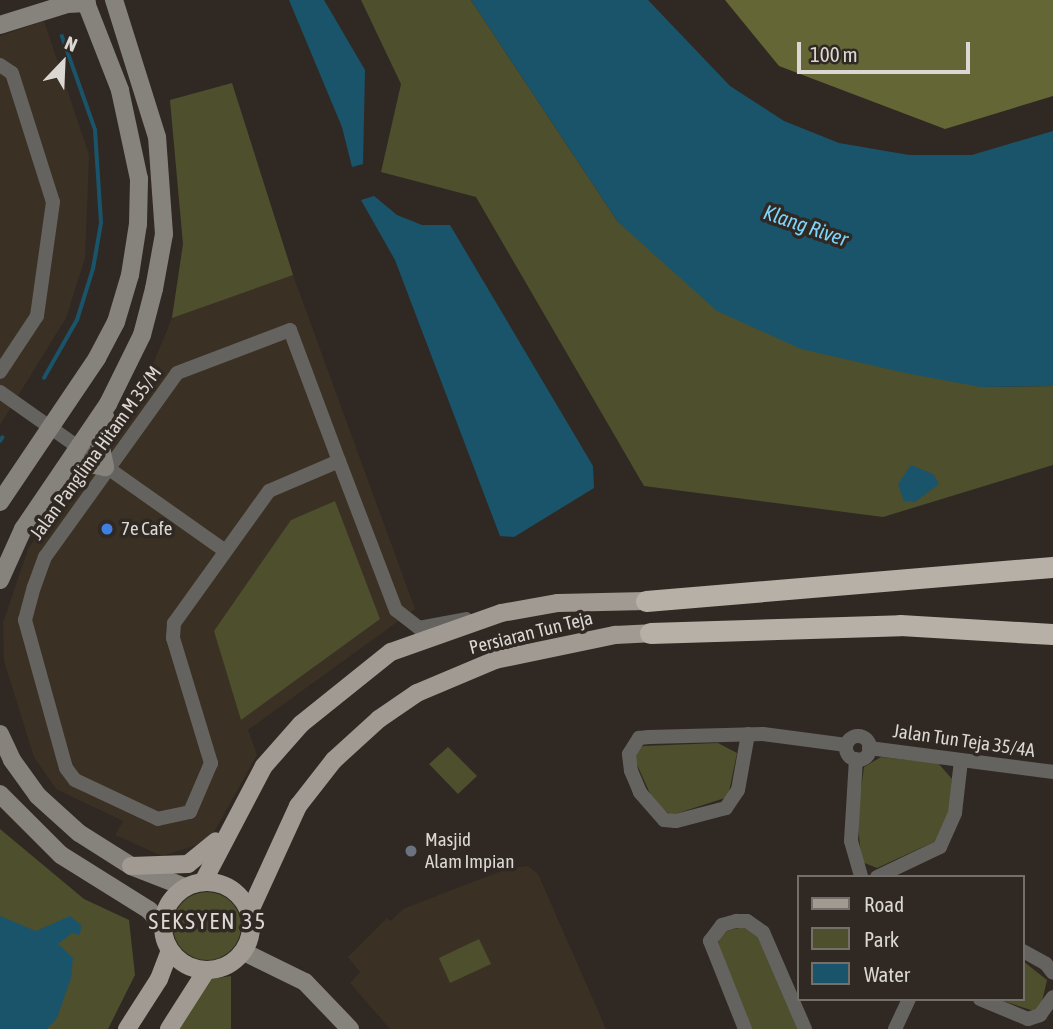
<!DOCTYPE html>
<html>
<head>
<meta charset="utf-8">
<style>
	body { margin:0 }
	#map { position:relative; width:1053px; height:1029px; overflow:hidden; background:#302923; font-family:"Asap Condensed",sans-serif }
	div>[style] { position:absolute }
	.built>* { inset:0; background:#3a3024 }
	.green>* { inset:0; background:#4d4f2d }
	.round { border-radius:50% }
	.forest>* { inset:0; background:#646636 }
	.water>* { inset:0; background:#1a546a }
	.stream>* { height:3.5px; margin:-1.75px; padding:0 1.75px; transform-origin:1.75px; border-radius:1.75px; background:#1a546a }
	.street>* { height:14px; margin:-7px; padding:0 7px; transform-origin:7px; border-radius:7px; background:#65635f }
	.street>.ring { margin:-7px; padding:0; box-sizing:content-box; background:none; border:14px solid #65635f; border-radius:50% }
	.secondary>* { height:18px; margin:-9px; padding:0 9px; transform-origin:9px; border-radius:9px; background:#86827c }
	.primary>* { height:18px; margin:-9px; padding:0 9px; transform-origin:9px; border-radius:9px; background:#a09a92 }
	.primary>.ring { margin:-9px; padding:0; box-sizing:content-box; background:none; border:18px solid #a09a92; border-radius:50% }
	.highway>* { height:21px; margin:-10.5px; padding:0 10.5px; transform-origin:10.5px; border-radius:10.5px; background:#b7b0a6 }
	.dots>* { width:19px; height:19px; translate:-50% -50%; box-sizing:border-box; border:4px solid #302923; border-radius:50% }
	span { translate:-50% -50%; white-space:nowrap; text-align:center; line-height:1.15; -webkit-text-stroke:7px #302923; paint-order:stroke }
	.street-label { font-size:19px; color:#dbd7d3 }
	.poi-label { font-size:19px; color:#dbd7d3 }
	.left { translate:0 -50%; text-align:left }
	.water-label { font-size:21px; color:#7ed5fb; font-style:italic }
	.quarter-label { font-size:23px; color:#dbd7d3; letter-spacing:2px }
	.legend { position:absolute; left:797px; top:875px; width:228px; height:126px; box-sizing:border-box; background:#302923; border:2px solid #746f69; margin:0; padding:9px 12px; list-style:none; font-size:21px; color:#dbd7d3 }
	.legend li { display:flex; align-items:center; gap:14px; height:35px }
	.legend b { width:35px; border:2px solid #746f69 }
	.north { position:absolute; left:28px; top:28px; width:70px; height:70px; -webkit-text-stroke:5px #302923; paint-order:stroke; rotate:23deg; font-size:19px; font-weight:700; line-height:28px; text-align:center; color:#dbd7d3 }
	.north::after { content:''; display:block; margin:auto; width:24px; height:32px; background:#dbd7d3; clip-path:polygon(50% 0,100% 100%,50% 72%,0 100%) }
	.scale { position:absolute; left:797px; top:42px; width:173px; height:32px; box-sizing:border-box; border:4px solid #dbd7d3; border-top:0; padding-left:9px; font-size:21px; line-height:24px; white-space:nowrap; color:#dbd7d3; -webkit-text-stroke:5px #302923; paint-order:stroke }
</style>
</head>
<body>
<div id="map">
	<div class="built">
		<i style="clip-path:polygon(44px 21px,89px 155px,85px 258px,66px 318px,0 425px,0 36px)"></i>
		<i style="clip-path:polygon(232px 83px,293px 275px,415px 609px,248px 730px,257px 755px,209px 841px,162px 856px,115px 835px,123px 821px,56px 789px,34px 757px,4px 661px,3px 623px,28px 549px,146px 381px,172px 318px,183px 244px,170px 100px)"></i>
		<i style="clip-path:polygon(528px 866px,538px 874px,606px 1029px,390px 1029px,350px 983px,360px 972px,348px 957px,387px 918px,391px 921px,403px 909px,509px 868px)"></i>
	</div>
	<div class="green">
		<i style="clip-path:polygon(361px 0,471px 0,618px 222px,981px 387px,1053px 386px,1053px 465px,883px 517px,644px 486px,476px 197px,381px 172px,401px 84px)"></i>
		<i style="clip-path:polygon(232px 83px,293px 275px,172px 318px,183px 244px,170px 100px)"></i>
		<i style="clip-path:polygon(335px 501px,380px 619px,241px 720px,214px 631px,291px 520px)"></i>
		<i style="clip-path:polygon(718px 743px,737px 753px,728px 797px,672px 815px,656px 807px,635px 760px,638px 750px,643px 746px)"></i>
		<i style="clip-path:polygon(448px 747px,477px 776px,458px 794px,429px 764px)"></i>
		<i style="clip-path:polygon(881px 757px,938px 763px,952px 779px,949px 813px,936px 841px,877px 868px,862px 862px,857px 819px,864px 767px)"></i>
		<i style="clip-path:polygon(0 829px,84px 899px,129px 920px,135px 975px,108px 1029px,0 1029px)"></i>
		<i class="round" style="left:173px;top:892px;width:68px;height:68px"></i>
		<i style="clip-path:polygon(743px 927px,756px 933px,799px 1029px,752px 1029px,718px 944px,722px 932px)"></i>
		<i style="clip-path:polygon(479px 939px,491px 964px,450px 983px,439px 958px)"></i>
		<i style="clip-path:polygon(1023px 961px,1047px 980px,1041px 1006px,1034px 1011px,997px 999px,1023px 999px)"></i>
		<i style="clip-path:polygon(231px 976px,231px 1029px,178px 1029px,210px 979px)"></i>
	</div>
	<div class="forest">
		<i style="clip-path:polygon(725px 0,1053px 0,1053px 96px,945px 129px,779px 66px)"></i>
	</div>
	<div class="water">
		<i style="clip-path:polygon(289px 0,324px 0,365px 70px,363px 164px,352px 167px,342px 127px)"></i>
		<i style="clip-path:polygon(471px 0,648px 0,730px 86px,784px 121px,839px 143px,909px 155px,972px 155px,1053px 131px,1053px 386px,981px 387px,910px 374px,801px 349px,717px 311px,618px 222px)"></i>
		<i style="clip-path:polygon(374px 196px,397px 215px,422px 225px,450px 225px,593px 466px,594px 488px,514px 537px,500px 536px,395px 260px,361px 200px)"></i>
		<i style="clip-path:polygon(911px 465px,933px 474px,939px 484px,915px 502px,904px 501px,898px 484px)"></i>
		<i style="clip-path:polygon(0 916px,36px 931px,70px 916px,82px 926px,79px 935px,72px 933px,58px 944px,73px 958px,71px 978px,57px 1018px,47px 1029px,0 1029px)"></i>
	</div>
	<div class="stream">
		<i style="left:44px;top:378px;width:67px;rotate:-60.4deg"></i>
		<i style="left:77px;top:320px;width:53px;rotate:-72.6deg"></i>
		<i style="left:93px;top:269px;width:47px;rotate:-80.1deg"></i>
		<i style="left:101px;top:223px;width:93px;rotate:-93.7deg"></i>
		<i style="left:95px;top:130px;width:99px;rotate:-109.5deg"></i>
		<i style="left:0;top:441px;width:4px;rotate:-56deg"></i>
	</div>
	<div class="street">
		<i style="left:0;top:65px;width:14px;rotate:34deg"></i>
		<i style="left:12px;top:73px;width:135px;rotate:72.4deg"></i>
		<i style="left:53px;top:202px;width:115px;rotate:98deg"></i>
		<i style="left:37px;top:316px;width:67px;rotate:123.5deg"></i>
		<i style="left:290px;top:330px;width:140px;rotate:69.5deg"></i>
		<i style="left:339px;top:461px;width:76px;rotate:156.8deg"></i>
		<i style="left:269px;top:491px;width:163px;rotate:125.7deg"></i>
		<i style="left:174px;top:623px;width:15px;rotate:94deg"></i>
		<i style="left:173px;top:638px;width:131px;rotate:73.1deg"></i>
		<i style="left:211px;top:763px;width:53px;rotate:113.2deg"></i>
		<i style="left:190px;top:812px;width:33px;rotate:168deg"></i>
		<i style="left:158px;top:819px;width:92px;rotate:-154.8deg"></i>
		<i style="left:75px;top:780px;width:15px;rotate:-127deg"></i>
		<i style="left:66px;top:768px;width:154px;rotate:-105.5deg"></i>
		<i style="left:25px;top:620px;width:34px;rotate:-75deg"></i>
		<i style="left:34px;top:587px;width:32px;rotate:-70deg"></i>
		<i style="left:45px;top:557px;width:226px;rotate:-54.3deg"></i>
		<i style="left:177px;top:373px;width:121px;rotate:-20.8deg"></i>
		<i style="left:0;top:392px;width:274px;rotate:35.2deg"></i>
		<i style="left:339px;top:461px;width:160px;rotate:69.1deg"></i>
		<i style="left:396px;top:610px;width:29px;rotate:38deg"></i>
		<i style="left:419px;top:628px;width:48px;rotate:-10.8deg"></i>
		<i style="left:748px;top:734px;width:57px;rotate:100.1deg"></i>
		<i style="left:738px;top:790px;width:22px;rotate:124deg"></i>
		<i style="left:726px;top:808px;width:52px;rotate:165.4deg"></i>
		<i style="left:676px;top:821px;width:12px;rotate:-175deg"></i>
		<i style="left:664px;top:820px;width:37px;rotate:-131deg"></i>
		<i style="left:640px;top:792px;width:23px;rotate:-113deg"></i>
		<i style="left:631px;top:771px;width:17px;rotate:-97deg"></i>
		<i style="left:629px;top:754px;width:19px;rotate:-58deg"></i>
		<i style="left:639px;top:738px;width:10px;rotate:-6deg"></i>
		<i style="left:649px;top:737px;width:114px;rotate:-1.5deg"></i>
		<i style="left:763px;top:734px;width:84px;rotate:7.5deg"></i>
		<i class="ring" style="left:846px;top:736px;width:10px;height:10px"></i>
		<i style="left:869px;top:748px;width:186px;rotate:7.4deg"></i>
		<i style="left:856px;top:759px;width:82px;rotate:93.5deg"></i>
		<i style="left:851px;top:841px;width:37px;rotate:74deg"></i>
		<i style="left:877px;top:877px;width:70px;rotate:-25.5deg"></i>
		<i style="left:940px;top:847px;width:37px;rotate:-66deg"></i>
		<i style="left:955px;top:813px;width:53px;rotate:-83.5deg"></i>
		<i style="left:1023px;top:951px;width:26px;rotate:29deg"></i>
		<i style="left:1046px;top:964px;width:11px;rotate:52deg"></i>
		<i style="left:980px;top:999px;width:52px;rotate:22.6deg"></i>
		<i style="left:1028px;top:1019px;width:13px;rotate:-18deg"></i>
		<i style="left:1040px;top:1015px;width:22px;rotate:-54deg"></i>
		<i style="left:745px;top:1029px;width:95px;rotate:-111.7deg"></i>
		<i style="left:710px;top:941px;width:20px;rotate:-53deg"></i>
		<i style="left:722px;top:925px;width:15px;rotate:-16deg"></i>
		<i style="left:736px;top:921px;width:11px"></i>
		<i style="left:747px;top:921px;width:19px;rotate:35deg"></i>
		<i style="left:763px;top:932px;width:106px;rotate:66.6deg"></i>
		<i style="left:895px;top:1029px;width:33px;rotate:-65deg"></i>
	</div>
	<div class="secondary">
		<i style="left:0;top:25px;width:70px;rotate:-17.4deg"></i>
		<i style="left:67px;top:4px;width:20px;rotate:-3deg"></i>
		<i style="left:105px;top:416px;width:23px;rotate:105deg"></i>
		<i style="left:99px;top:438px;width:30px;rotate:78deg"></i>
		<i style="left:60px;top:477px;width:31px;rotate:-25deg"></i>
		<i style="left:88px;top:464px;width:17px;rotate:10deg"></i>
		<i style="left:0;top:502px;width:174px;rotate:-56deg"></i>
		<i style="left:97px;top:358px;width:41px;rotate:-62.2deg"></i>
		<i style="left:116px;top:322px;width:49px;rotate:-73.4deg"></i>
		<i style="left:130px;top:275px;width:52px;rotate:-81.1deg"></i>
		<i style="left:138px;top:224px;width:45px;rotate:-88.7deg"></i>
		<i style="left:139px;top:179px;width:91px;rotate:-102.1deg"></i>
		<i style="left:120px;top:90px;width:97px;rotate:-111.3deg"></i>
		<i style="left:0;top:580px;width:56px;rotate:-65.7deg"></i>
		<i style="left:23px;top:529px;width:151px;rotate:-55.8deg"></i>
		<i style="left:108px;top:404px;width:77px;rotate:-63.8deg"></i>
		<i style="left:142px;top:335px;width:48px;rotate:-75.4deg"></i>
		<i style="left:154px;top:289px;width:56px;rotate:-79.7deg"></i>
		<i style="left:164px;top:234px;width:97px;rotate:-94.1deg"></i>
		<i style="left:157px;top:137px;width:144px;rotate:-107.4deg"></i>
		<i style="left:0;top:734px;width:29px;rotate:65deg"></i>
		<i style="left:12px;top:760px;width:44px;rotate:54.2deg"></i>
		<i style="left:38px;top:796px;width:55px;rotate:42.1deg"></i>
		<i style="left:79px;top:833px;width:62px;rotate:32.4deg"></i>
		<i style="left:131px;top:866px;width:58px;rotate:21.3deg"></i>
		<i style="left:0;top:794px;width:86px;rotate:45deg"></i>
		<i style="left:61px;top:855px;width:104px;rotate:32deg"></i>
		<i style="left:149px;top:910px;width:20px;rotate:49deg"></i>
		<i style="left:244px;top:952px;width:68px;rotate:26.2deg"></i>
		<i style="left:305px;top:982px;width:65px;rotate:46.2deg"></i>
	</div>
	<div class="primary">
		<i style="left:131px;top:866px;width:57px;rotate:-2deg"></i>
		<i style="left:188px;top:864px;width:36px;rotate:-39deg"></i>
		<i class="ring" style="left:163px;top:882px;width:70px;height:70px"></i>
		<i style="left:203px;top:882px;width:131px;rotate:-62.3deg"></i>
		<i style="left:264px;top:766px;width:56px;rotate:-48.6deg"></i>
		<i style="left:301px;top:724px;width:115px;rotate:-38.7deg"></i>
		<i style="left:391px;top:652px;width:117px;rotate:-19.5deg"></i>
		<i style="left:501px;top:613px;width:58px;rotate:-10deg"></i>
		<i style="left:558px;top:603px;width:88px;rotate:-1.3deg"></i>
		<i style="left:249px;top:913px;width:118px;rotate:-65.4deg"></i>
		<i style="left:298px;top:806px;width:58px;rotate:-52deg"></i>
		<i style="left:334px;top:760px;width:61px;rotate:-42.3deg"></i>
		<i style="left:379px;top:719px;width:46px;rotate:-34.4deg"></i>
		<i style="left:417px;top:693px;width:85px;rotate:-22.9deg"></i>
		<i style="left:495px;top:660px;width:123px;rotate:-11.8deg"></i>
		<i style="left:615px;top:635px;width:35px;rotate:-3deg"></i>
		<i style="left:127px;top:1029px;width:59px;rotate:-57.4deg"></i>
		<i style="left:159px;top:979px;width:30px;rotate:-69deg"></i>
		<i style="left:169px;top:1029px;width:69px;rotate:-57.5deg"></i>
	</div>
	<div class="highway">
		<i style="left:646px;top:601px;width:408px;rotate:-4.8deg"></i>
		<i style="left:650px;top:633px;width:250px;rotate:-1.8deg"></i>
		<i style="left:900px;top:625px;width:153px;rotate:3.4deg"></i>
	</div>
	<div class="dots">
		<i style="left:107px;top:529px;background:#3f7fe0"></i>
		<i style="left:411px;top:851px;background:#6b7280"></i>
	</div>
	<div class="street-label">
		<span style="left:96px;top:453px;rotate:-54deg">Jalan Panglima Hitam M 35/M</span>
		<span style="left:531px;top:633px;rotate:-14deg">Persiaran Tun Teja</span>
		<span style="left:964px;top:741px;rotate:8deg">Jalan Tun Teja 35/4A</span>
	</div>
	<div class="poi-label">
		<span class="left" style="left:121px;top:529px">7e Cafe</span>
		<span class="left" style="left:425px;top:851px">Masjid<br>Alam Impian</span>
	</div>
	<div class="water-label">
		<span style="left:806px;top:225px;rotate:19deg">Klang River</span>
	</div>
	<div class="quarter-label">
		<span style="left:208px;top:921px">SEKSYEN 35</span>
	</div>
	<ul class="legend">
	<li><b style="height:9px;background:#a09a92"></b>Road</li>
	<li><b style="height:19px;background:#4d4f2d"></b>Park</li>
	<li><b style="height:19px;background:#1a546a"></b>Water</li>
	</ul>
	<div class="north">N</div>
	<div class="scale">100 m</div>
</div>
</body>
</html>
